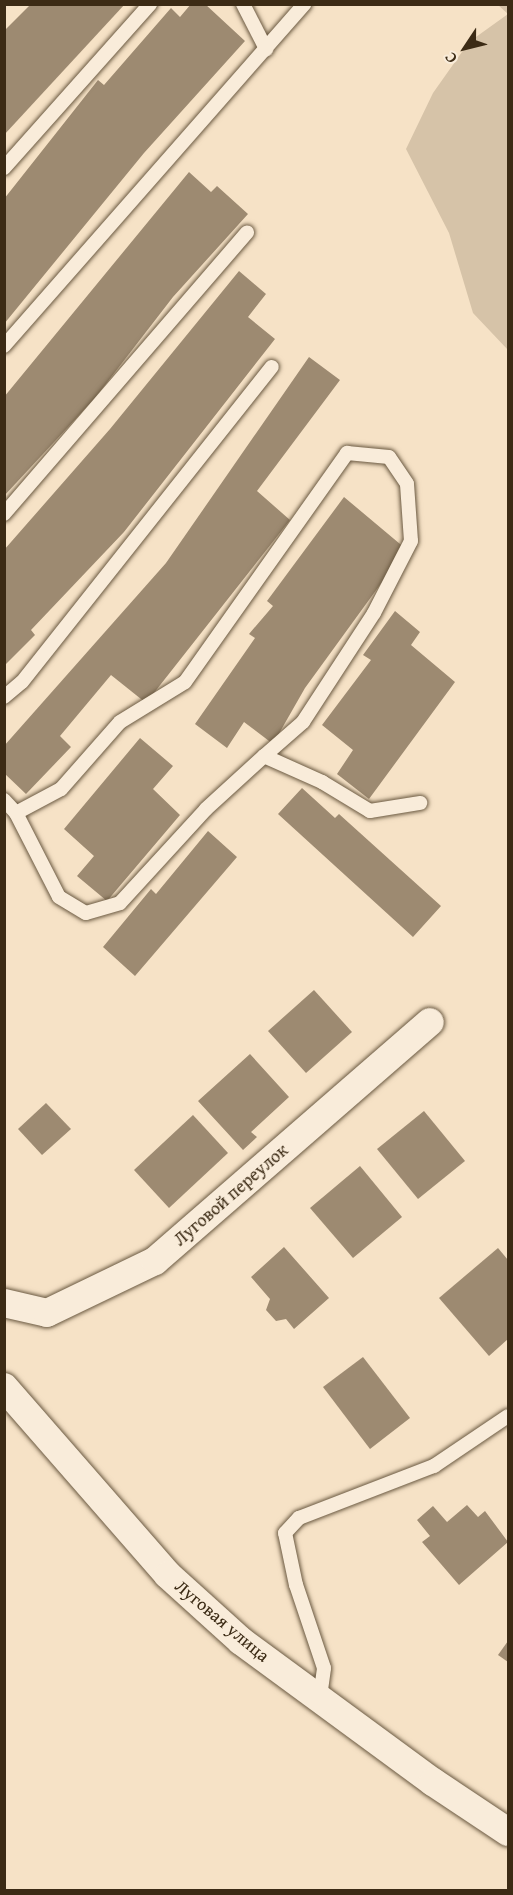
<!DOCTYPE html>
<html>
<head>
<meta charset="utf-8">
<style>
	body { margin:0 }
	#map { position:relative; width:513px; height:1895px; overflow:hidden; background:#f6e2c6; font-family:"Gentium Book Plus",serif }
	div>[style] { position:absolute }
	.green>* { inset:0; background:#d6c3a8 }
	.building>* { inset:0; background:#9d8a71 }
	.roads { filter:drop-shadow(0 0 2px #6a5941) drop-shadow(0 0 2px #6a5941) }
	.lane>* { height:14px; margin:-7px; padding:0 7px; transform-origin:7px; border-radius:7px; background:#f9ecda }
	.street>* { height:28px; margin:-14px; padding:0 14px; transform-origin:14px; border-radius:14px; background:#f9ecda }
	span { translate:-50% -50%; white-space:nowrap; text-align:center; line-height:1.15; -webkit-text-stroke:4.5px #f9ecda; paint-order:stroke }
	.street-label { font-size:18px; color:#3c2b15 }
	.frame { position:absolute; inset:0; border:6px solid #3c2b15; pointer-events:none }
	.north { position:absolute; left:435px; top:18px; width:60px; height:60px; -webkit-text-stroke:4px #f9ecda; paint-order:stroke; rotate:235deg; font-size:16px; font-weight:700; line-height:24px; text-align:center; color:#3c2b15 }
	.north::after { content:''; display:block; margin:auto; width:21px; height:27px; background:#3c2b15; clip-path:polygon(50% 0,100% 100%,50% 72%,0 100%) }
</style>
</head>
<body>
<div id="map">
	<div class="green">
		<i style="clip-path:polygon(498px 5px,508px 5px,508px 350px,473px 313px,449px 233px,406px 149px,433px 93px,469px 42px,508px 14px)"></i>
	</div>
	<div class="building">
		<i style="clip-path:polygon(31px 4px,125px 4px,4px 135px,4px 31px)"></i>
		<i style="clip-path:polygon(191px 4px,205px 4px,245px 41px,144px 153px,4px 324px,4px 199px,98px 80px,104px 85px,171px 8px,180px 17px)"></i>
		<i style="clip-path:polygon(189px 172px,211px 192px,217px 186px,248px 214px,173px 297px,95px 398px,4px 496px,4px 397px)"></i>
		<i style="clip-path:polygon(239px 271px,266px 294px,248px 317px,275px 339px,124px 532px,31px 630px,35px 635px,4px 666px,4px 550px,110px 429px)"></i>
		<i style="clip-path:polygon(309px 357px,340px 380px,257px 491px,290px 520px,146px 703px,111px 675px,60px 736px,71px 747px,26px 794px,4px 773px,4px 746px,166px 563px)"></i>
		<i style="clip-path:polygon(344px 497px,406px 549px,305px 688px,273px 744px,244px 722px,227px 748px,195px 724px,255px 638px,249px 634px,273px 606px,267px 601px)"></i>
		<i style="clip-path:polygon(395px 611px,420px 632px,411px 645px,455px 682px,369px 799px,337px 774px,353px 750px,322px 725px,371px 660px,363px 655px)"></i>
		<i style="clip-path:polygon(140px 738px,173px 766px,153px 789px,180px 815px,107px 901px,77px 876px,94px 856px,64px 829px)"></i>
		<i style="clip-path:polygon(302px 788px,335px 818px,339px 814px,441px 906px,413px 937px,278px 814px)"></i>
		<i style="clip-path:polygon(208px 831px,237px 857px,135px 976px,103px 947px,151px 889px,156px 894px)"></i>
		<i style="clip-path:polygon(314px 990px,352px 1032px,306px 1073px,268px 1031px)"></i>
		<i style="clip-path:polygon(250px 1054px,289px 1097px,251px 1132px,257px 1137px,243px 1150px,198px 1101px)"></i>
		<i style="clip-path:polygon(46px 1103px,71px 1129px,42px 1155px,18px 1129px)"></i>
		<i style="clip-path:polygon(424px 1111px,465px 1161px,418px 1199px,377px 1149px)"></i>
		<i style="clip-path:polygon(193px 1115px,228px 1153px,169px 1208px,134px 1170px)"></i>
		<i style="clip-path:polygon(360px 1166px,402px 1217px,353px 1258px,310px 1208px)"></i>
		<i style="clip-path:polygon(284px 1247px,329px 1298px,294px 1329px,286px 1319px,276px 1321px,266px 1310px,270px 1299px,251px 1277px)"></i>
		<i style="clip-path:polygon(498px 1248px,508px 1260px,508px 1339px,489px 1356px,439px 1298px)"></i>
		<i style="clip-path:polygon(363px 1357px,410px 1418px,370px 1449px,323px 1387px)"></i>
		<i style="clip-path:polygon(467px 1505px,478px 1517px,485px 1511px,508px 1542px,459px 1585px,422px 1542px,430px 1536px,417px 1520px,433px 1506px,447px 1522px)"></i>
		<i style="clip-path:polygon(508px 1641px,508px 1662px,498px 1655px)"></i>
	</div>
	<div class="roads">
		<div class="lane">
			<i style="left:243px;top:4px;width:51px;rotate:62.9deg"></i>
			<i style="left:4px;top:168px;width:220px;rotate:-48.3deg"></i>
			<i style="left:4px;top:346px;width:455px;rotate:-48.7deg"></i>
			<i style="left:4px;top:514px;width:372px;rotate:-49.2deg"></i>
			<i style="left:4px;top:697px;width:23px;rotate:-40deg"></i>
			<i style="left:22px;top:682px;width:402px;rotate:-51.6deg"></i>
			<i style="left:4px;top:800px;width:18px;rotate:47deg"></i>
			<i style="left:16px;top:813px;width:94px;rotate:62.9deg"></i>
			<i style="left:59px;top:897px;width:31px;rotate:31deg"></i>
			<i style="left:86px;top:913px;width:35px;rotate:-16deg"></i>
			<i style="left:120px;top:903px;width:127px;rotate:-47.5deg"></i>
			<i style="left:206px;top:809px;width:79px;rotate:-42.4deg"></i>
			<i style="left:264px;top:756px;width:64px;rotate:24.1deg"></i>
			<i style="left:322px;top:782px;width:56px;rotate:31.1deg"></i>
			<i style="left:370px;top:811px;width:51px;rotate:-9.1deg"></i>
			<i style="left:16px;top:813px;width:51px;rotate:-28.1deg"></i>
			<i style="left:61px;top:789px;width:89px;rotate:-48.6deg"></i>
			<i style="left:120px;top:722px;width:76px;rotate:-31.6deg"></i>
			<i style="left:185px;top:682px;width:281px;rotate:-54.7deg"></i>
			<i style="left:347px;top:453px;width:42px;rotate:5.4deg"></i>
			<i style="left:389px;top:457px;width:32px;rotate:56deg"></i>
			<i style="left:407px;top:484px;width:57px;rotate:86deg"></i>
			<i style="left:411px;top:541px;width:81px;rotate:117.2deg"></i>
			<i style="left:374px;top:613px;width:130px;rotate:123.1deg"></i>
			<i style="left:303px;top:722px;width:52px;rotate:138.9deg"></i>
			<i style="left:320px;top:1697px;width:29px;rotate:-82deg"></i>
			<i style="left:324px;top:1668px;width:88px;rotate:-108.6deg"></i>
			<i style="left:296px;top:1585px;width:53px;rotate:-101.9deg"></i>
			<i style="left:285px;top:1533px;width:21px;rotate:-47deg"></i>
			<i style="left:299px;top:1518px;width:145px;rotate:-21.1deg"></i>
			<i style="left:434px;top:1466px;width:89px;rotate:-34deg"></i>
		</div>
		<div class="street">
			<i style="left:4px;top:1303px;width:44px;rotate:13.1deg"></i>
			<i style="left:47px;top:1313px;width:120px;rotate:-25.7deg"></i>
			<i style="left:155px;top:1261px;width:364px;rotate:-41deg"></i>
			<i style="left:4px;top:1387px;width:249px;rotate:48.9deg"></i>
			<i style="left:168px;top:1575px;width:98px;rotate:42.1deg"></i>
			<i style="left:241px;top:1641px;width:238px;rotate:36.3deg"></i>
			<i style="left:433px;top:1782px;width:90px;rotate:33.7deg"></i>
		</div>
	</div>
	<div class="street-label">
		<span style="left:231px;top:1195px;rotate:-41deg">Луговой переулок</span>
		<span style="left:222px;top:1621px;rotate:40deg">Луговая улица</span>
	</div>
	<div class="frame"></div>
	<div class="north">С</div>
</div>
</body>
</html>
